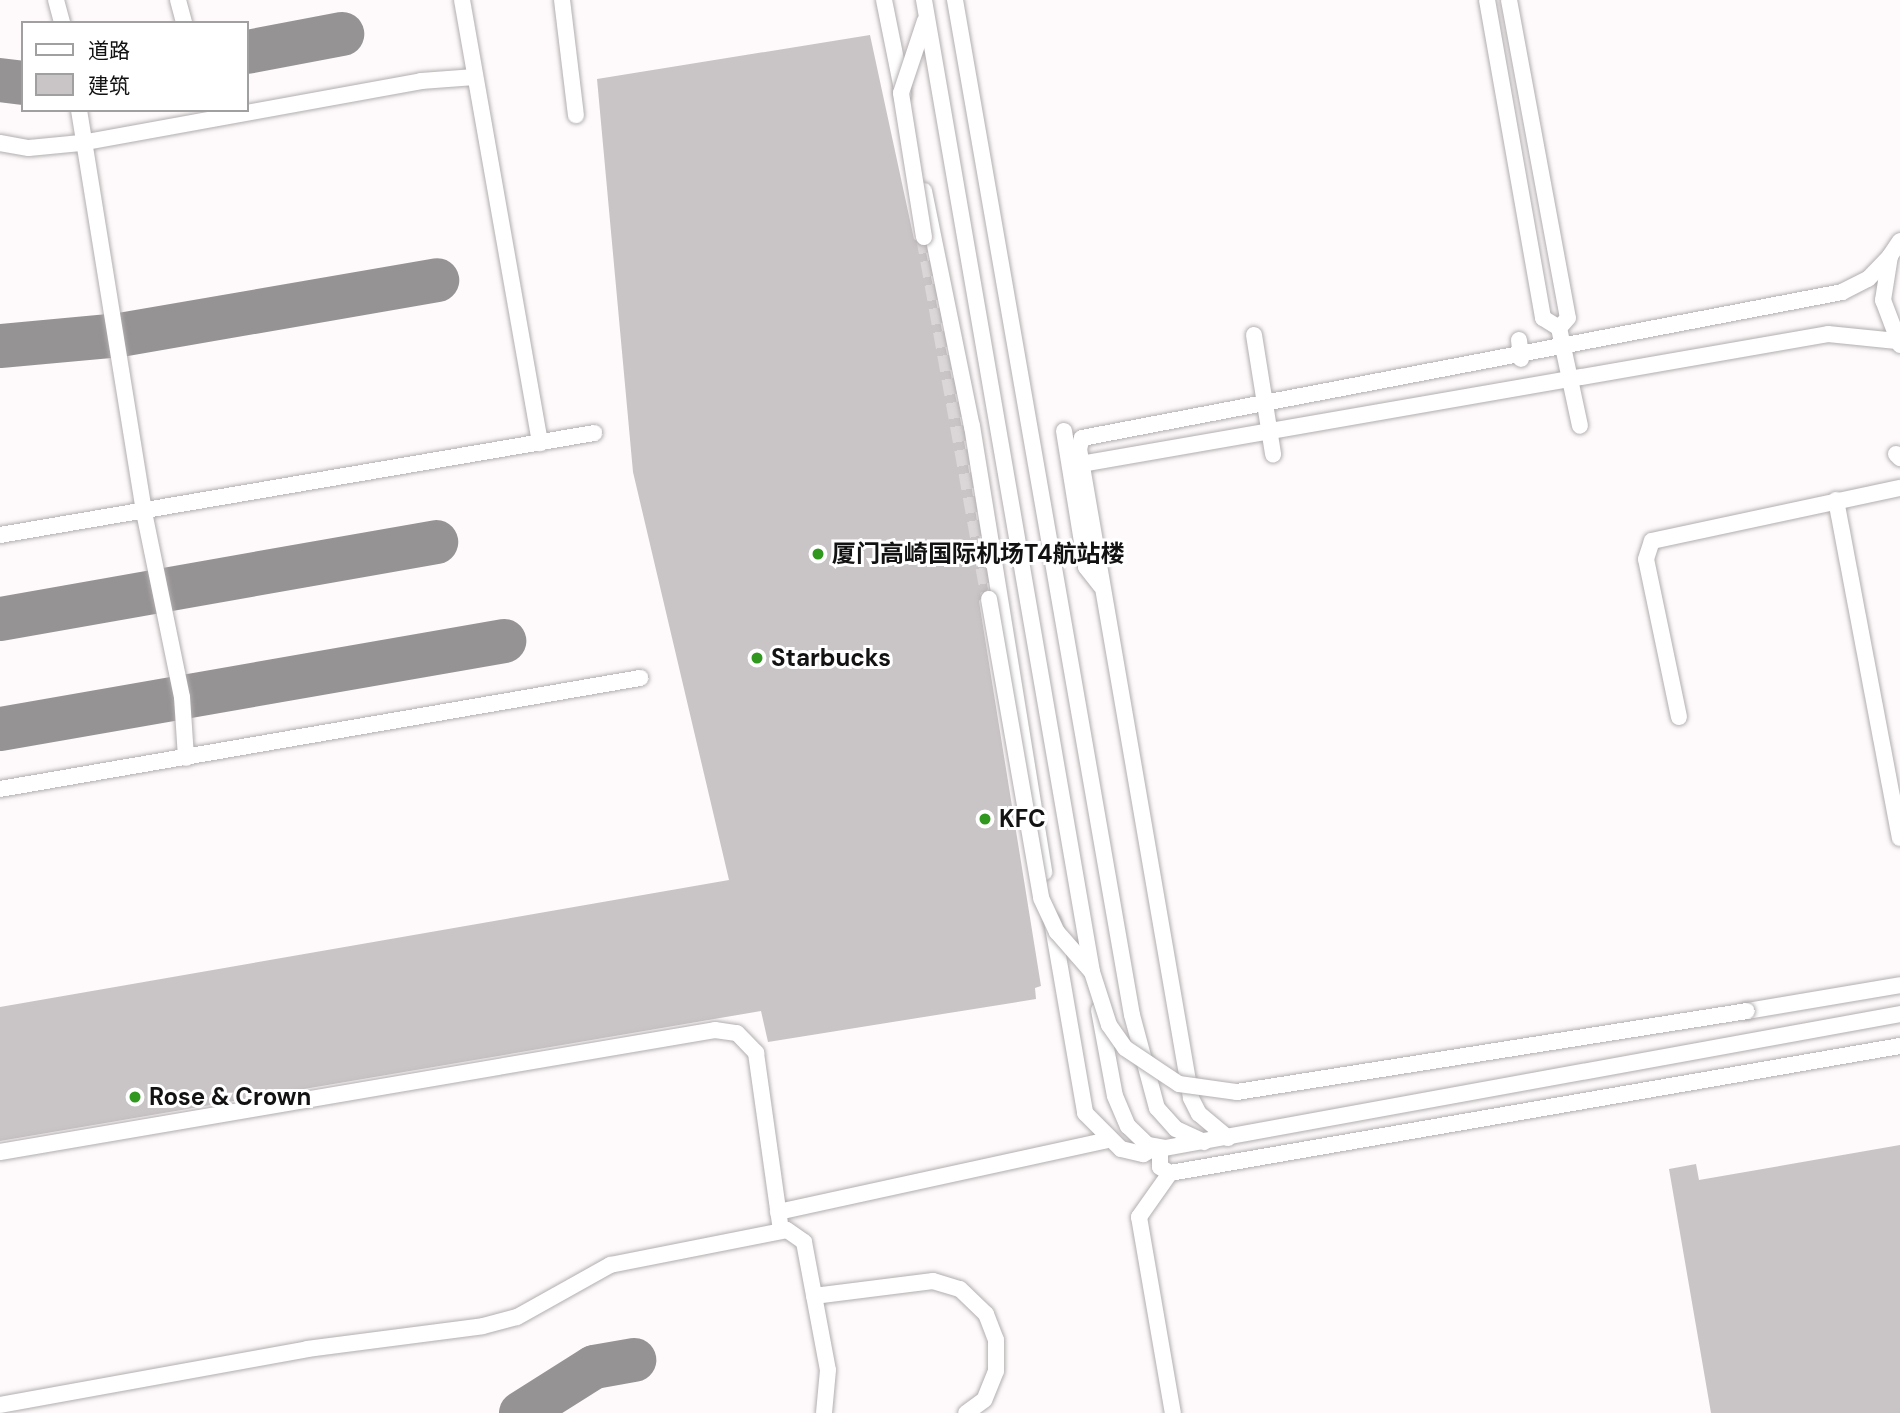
<!DOCTYPE html>
<html>
<head>
<meta charset="utf-8">
<style>
	body { margin:0 }
	#map { position:relative; width:1900px; height:1413px; overflow:hidden; background:#fefafb; font-family:"DM Sans","Noto Sans SC",sans-serif }
	div>[style] { position:absolute }
	.taxiway>* { height:44px; margin:-22px; padding:0 22px; transform-origin:22px; border-radius:22px; background:#969394 }
	.building>* { inset:0; background:#c9c4c6 }
	.minor-tunnel>* { height:16px; margin-top:-8px; transform-origin:0; background:repeating-linear-gradient(90deg,#dbd7d8 0 16px,transparent 0 24px) }
	.roads { filter:drop-shadow(0 0 2px #b2aeaf) drop-shadow(0 0 2px #b2aeaf) }
	.minor>* { height:16px; margin:-8px; padding:0 8px; transform-origin:8px; border-radius:8px; background:#fff }
	.bridges { filter:drop-shadow(0 0 2px #b2aeaf) drop-shadow(0 0 2px #b2aeaf) }
	.minor-bridge>* { height:16px; margin:-8px; padding:0 8px; transform-origin:8px; border-radius:8px; background:#fff }
	.dots>* { width:19px; height:19px; translate:-50% -50%; box-sizing:border-box; border:4px solid #fff; border-radius:50% }
	span { translate:-50% -50%; white-space:nowrap; text-align:center; line-height:1.15; -webkit-text-stroke:6px #fff; paint-order:stroke }
	.poi-label { font-size:24px; color:#131212; font-weight:700 }
	.left { translate:0 -50%; text-align:left }
	.legend { position:absolute; left:21px; top:21px; width:228px; height:91px; box-sizing:border-box; background:#fff; border:2px solid #a1a0a0; margin:0; padding:9px 12px; list-style:none; font-size:21px; color:#131212 }
	.legend li { display:flex; align-items:center; gap:14px; height:35px }
	.legend b { width:35px; border:2px solid #a1a0a0 }
</style>
</head>
<body>
<div id="map">
	<div class="taxiway">
		<i style="left:247px;top:52px;width:97px;rotate:-10.7deg"></i>
		<i style="left:0;top:80px;width:23px;rotate:7deg"></i>
		<i style="left:0;top:346px;width:121px;rotate:-5.2deg"></i>
		<i style="left:120px;top:335px;width:322px;rotate:-9.8deg"></i>
		<i style="left:0;top:619px;width:443px;rotate:-10deg"></i>
		<i style="left:0;top:729px;width:512px;rotate:-9.9deg"></i>
		<i style="left:521px;top:1413px;width:86px;rotate:-32.2deg"></i>
		<i style="left:594px;top:1367px;width:41px;rotate:-9.9deg"></i>
	</div>
	<div class="building">
		<i style="clip-path:polygon(870px 35px,914px 239px,925px 247px,962px 428px,988px 589px,979px 601px,1041px 986px,1035px 988px,1036px 999px,768px 1042px,761px 1011px,0 1141px,0 1007px,729px 880px,633px 472px,597px 79px)"></i>
		<i style="clip-path:polygon(1900px 1145px,1900px 1413px,1711px 1413px,1669px 1169px,1696px 1164px,1699px 1180px)"></i>
	</div>
	<div class="minor-tunnel">
		<i style="left:924px;top:237px;width:368px;rotate:79.8deg"></i>
	</div>
	<div class="roads">
		<div class="minor">
			<i style="left:56px;top:0;width:24px;rotate:75deg"></i>
			<i style="left:178px;top:0;width:24px;rotate:75deg"></i>
			<i style="left:462px;top:0;width:450px;rotate:80deg"></i>
			<i style="left:562px;top:0;width:116px;rotate:83.1deg"></i>
			<i style="left:884px;top:0;width:96px;rotate:78.6deg"></i>
			<i style="left:955px;top:0;width:1030px;rotate:80.11deg"></i>
			<i style="left:1132px;top:1015px;width:96px;rotate:75deg"></i>
			<i style="left:1157px;top:1108px;width:28px;rotate:48deg"></i>
			<i style="left:1176px;top:1129px;width:31px;rotate:25deg"></i>
			<i style="left:1487px;top:0;width:323px;rotate:80deg"></i>
			<i style="left:1543px;top:318px;width:19px;rotate:32deg"></i>
			<i style="left:1509px;top:0;width:323px;rotate:79.5deg"></i>
			<i style="left:1568px;top:318px;width:13px;rotate:132deg"></i>
			<i style="left:1559px;top:328px;width:100px;rotate:77.9deg"></i>
			<i style="left:79px;top:110px;width:407px;rotate:80.8deg"></i>
			<i style="left:144px;top:512px;width:189px;rotate:78.4deg"></i>
			<i style="left:182px;top:697px;width:61px;rotate:86.2deg"></i>
			<i style="left:0;top:143px;width:29px;rotate:10deg"></i>
			<i style="left:29px;top:148px;width:52px;rotate:-5.5deg"></i>
			<i style="left:81px;top:143px;width:346px;rotate:-10.3deg"></i>
			<i style="left:421px;top:81px;width:54px;rotate:-4.2deg"></i>
			<i style="left:924px;top:191px;width:240px;rotate:78.5deg"></i>
			<i style="left:972px;top:426px;width:452px;rotate:80.8deg"></i>
			<i style="left:1900px;top:241px;width:18px;rotate:124deg"></i>
			<i style="left:1890px;top:256px;width:45px;rotate:99deg"></i>
			<i style="left:1883px;top:300px;width:48px;rotate:69.3deg"></i>
			<i style="left:1254px;top:335px;width:121px;rotate:80.9deg"></i>
			<i style="left:1519px;top:340px;width:19px;rotate:84deg"></i>
			<i style="left:1064px;top:431px;width:138px;rotate:80.8deg"></i>
			<i style="left:1086px;top:567px;width:24px;rotate:52deg"></i>
			<i style="left:1896px;top:454px;width:6px;rotate:45deg"></i>
			<i style="left:1081px;top:464px;width:758px;rotate:-9.87deg"></i>
			<i style="left:1828px;top:334px;width:69px;rotate:5.8deg"></i>
			<i style="left:1836px;top:500px;width:344px;rotate:79.3deg"></i>
			<i style="left:0;top:535px;width:603px;rotate:-9.74deg"></i>
			<i style="left:1679px;top:717px;width:161px;rotate:-101.8deg"></i>
			<i style="left:1646px;top:559px;width:19px;rotate:-72deg"></i>
			<i style="left:1652px;top:541px;width:254px;rotate:-12.1deg"></i>
			<i style="left:0;top:789px;width:650px;rotate:-9.84deg"></i>
			<i style="left:1052px;top:921px;width:195px;rotate:80.2deg"></i>
			<i style="left:1085px;top:1113px;width:51px;rotate:45deg"></i>
			<i style="left:1121px;top:1149px;width:23px;rotate:13deg"></i>
			<i style="left:1143px;top:1154px;width:16px;rotate:-27deg"></i>
			<i style="left:1099px;top:1010px;width:87px;rotate:79.5deg"></i>
			<i style="left:1115px;top:1096px;width:33px;rotate:67deg"></i>
			<i style="left:1128px;top:1126px;width:28px;rotate:44deg"></i>
			<i style="left:1148px;top:1145px;width:17px;rotate:10deg"></i>
			<i style="left:1165px;top:1148px;width:747px;rotate:-10.33deg"></i>
			<i style="left:1747px;top:1011px;width:155px;rotate:-9.6deg"></i>
			<i style="left:1228px;top:1138px;width:38px;rotate:-140deg"></i>
			<i style="left:1199px;top:1114px;width:18px;rotate:-117deg"></i>
			<i style="left:1191px;top:1098px;width:659px;rotate:-99.79deg"></i>
			<i style="left:1079px;top:449px;width:11px;rotate:-75deg"></i>
			<i style="left:1082px;top:438px;width:774px;rotate:-10.87deg"></i>
			<i style="left:1842px;top:292px;width:29px;rotate:-27deg"></i>
			<i style="left:1868px;top:279px;width:32px;rotate:-46deg"></i>
			<i style="left:1160px;top:1148px;width:19px;rotate:90deg"></i>
			<i style="left:1160px;top:1167px;width:12px;rotate:31deg"></i>
			<i style="left:1170px;top:1173px;width:741px;rotate:-9.87deg"></i>
			<i style="left:0;top:1152px;width:725px;rotate:-9.68deg"></i>
			<i style="left:715px;top:1030px;width:22px;rotate:8deg"></i>
			<i style="left:737px;top:1033px;width:28px;rotate:46deg"></i>
			<i style="left:756px;top:1053px;width:179px;rotate:82deg"></i>
			<i style="left:1170px;top:1173px;width:54px;rotate:125.2deg"></i>
			<i style="left:1139px;top:1217px;width:199px;rotate:80.2deg"></i>
			<i style="left:778px;top:1212px;width:337px;rotate:-12.3deg"></i>
			<i style="left:814px;top:1296px;width:120px;rotate:-7.2deg"></i>
			<i style="left:933px;top:1281px;width:28px;rotate:17deg"></i>
			<i style="left:960px;top:1289px;width:36px;rotate:44deg"></i>
			<i style="left:986px;top:1314px;width:28px;rotate:69deg"></i>
			<i style="left:996px;top:1340px;width:31px;rotate:90deg"></i>
			<i style="left:996px;top:1371px;width:31px;rotate:112deg"></i>
			<i style="left:984px;top:1400px;width:22px;rotate:144deg"></i>
			<i style="left:0;top:1405px;width:312px;rotate:-10.3deg"></i>
			<i style="left:307px;top:1349px;width:177px;rotate:-7.4deg"></i>
			<i style="left:483px;top:1326px;width:35px;rotate:-15deg"></i>
			<i style="left:517px;top:1317px;width:107px;rotate:-29.2deg"></i>
			<i style="left:610px;top:1265px;width:180px;rotate:-11.2deg"></i>
			<i style="left:787px;top:1230px;width:21px;rotate:35deg"></i>
			<i style="left:804px;top:1242px;width:130px;rotate:79.4deg"></i>
			<i style="left:828px;top:1370px;width:43px;rotate:95.3deg"></i>
		</div>
	</div>
	<div class="bridges">
		<div class="minor-bridge">
			<i style="left:924px;top:0;width:986px;rotate:80.19deg"></i>
			<i style="left:1092px;top:972px;width:56px;rotate:72.2deg"></i>
			<i style="left:1109px;top:1025px;width:28px;rotate:55deg"></i>
			<i style="left:1125px;top:1048px;width:65px;rotate:33.7deg"></i>
			<i style="left:1179px;top:1084px;width:59px;rotate:7.9deg"></i>
			<i style="left:1237px;top:1092px;width:516px;rotate:-9.02deg"></i>
			<i style="left:924px;top:237px;width:146px;rotate:-99.1deg"></i>
			<i style="left:901px;top:93px;width:76px;rotate:-71.6deg"></i>
			<i style="left:989px;top:599px;width:303px;rotate:80.1deg"></i>
			<i style="left:1041px;top:898px;width:38px;rotate:65deg"></i>
			<i style="left:1057px;top:932px;width:53px;rotate:48.8deg"></i>
		</div>
	</div>
	<div class="dots">
		<i style="left:818px;top:554px;background:#31981f"></i>
		<i style="left:757px;top:658px;background:#31981f"></i>
		<i style="left:985px;top:819px;background:#31981f"></i>
		<i style="left:135px;top:1097px;background:#31981f"></i>
	</div>
	<div class="poi-label">
		<span class="left" style="left:832px;top:554px">厦门高崎国际机场T4航站楼</span>
		<span class="left" style="left:771px;top:658px">Starbucks</span>
		<span class="left" style="left:999px;top:819px">KFC</span>
		<span class="left" style="left:149px;top:1097px">Rose &amp; Crown</span>
	</div>
	<ul class="legend">
	<li><b style="height:9px;background:#fff"></b>道路</li>
	<li><b style="height:19px;background:#c9c4c6"></b>建筑</li>
	</ul>
</div>
</body>
</html>
